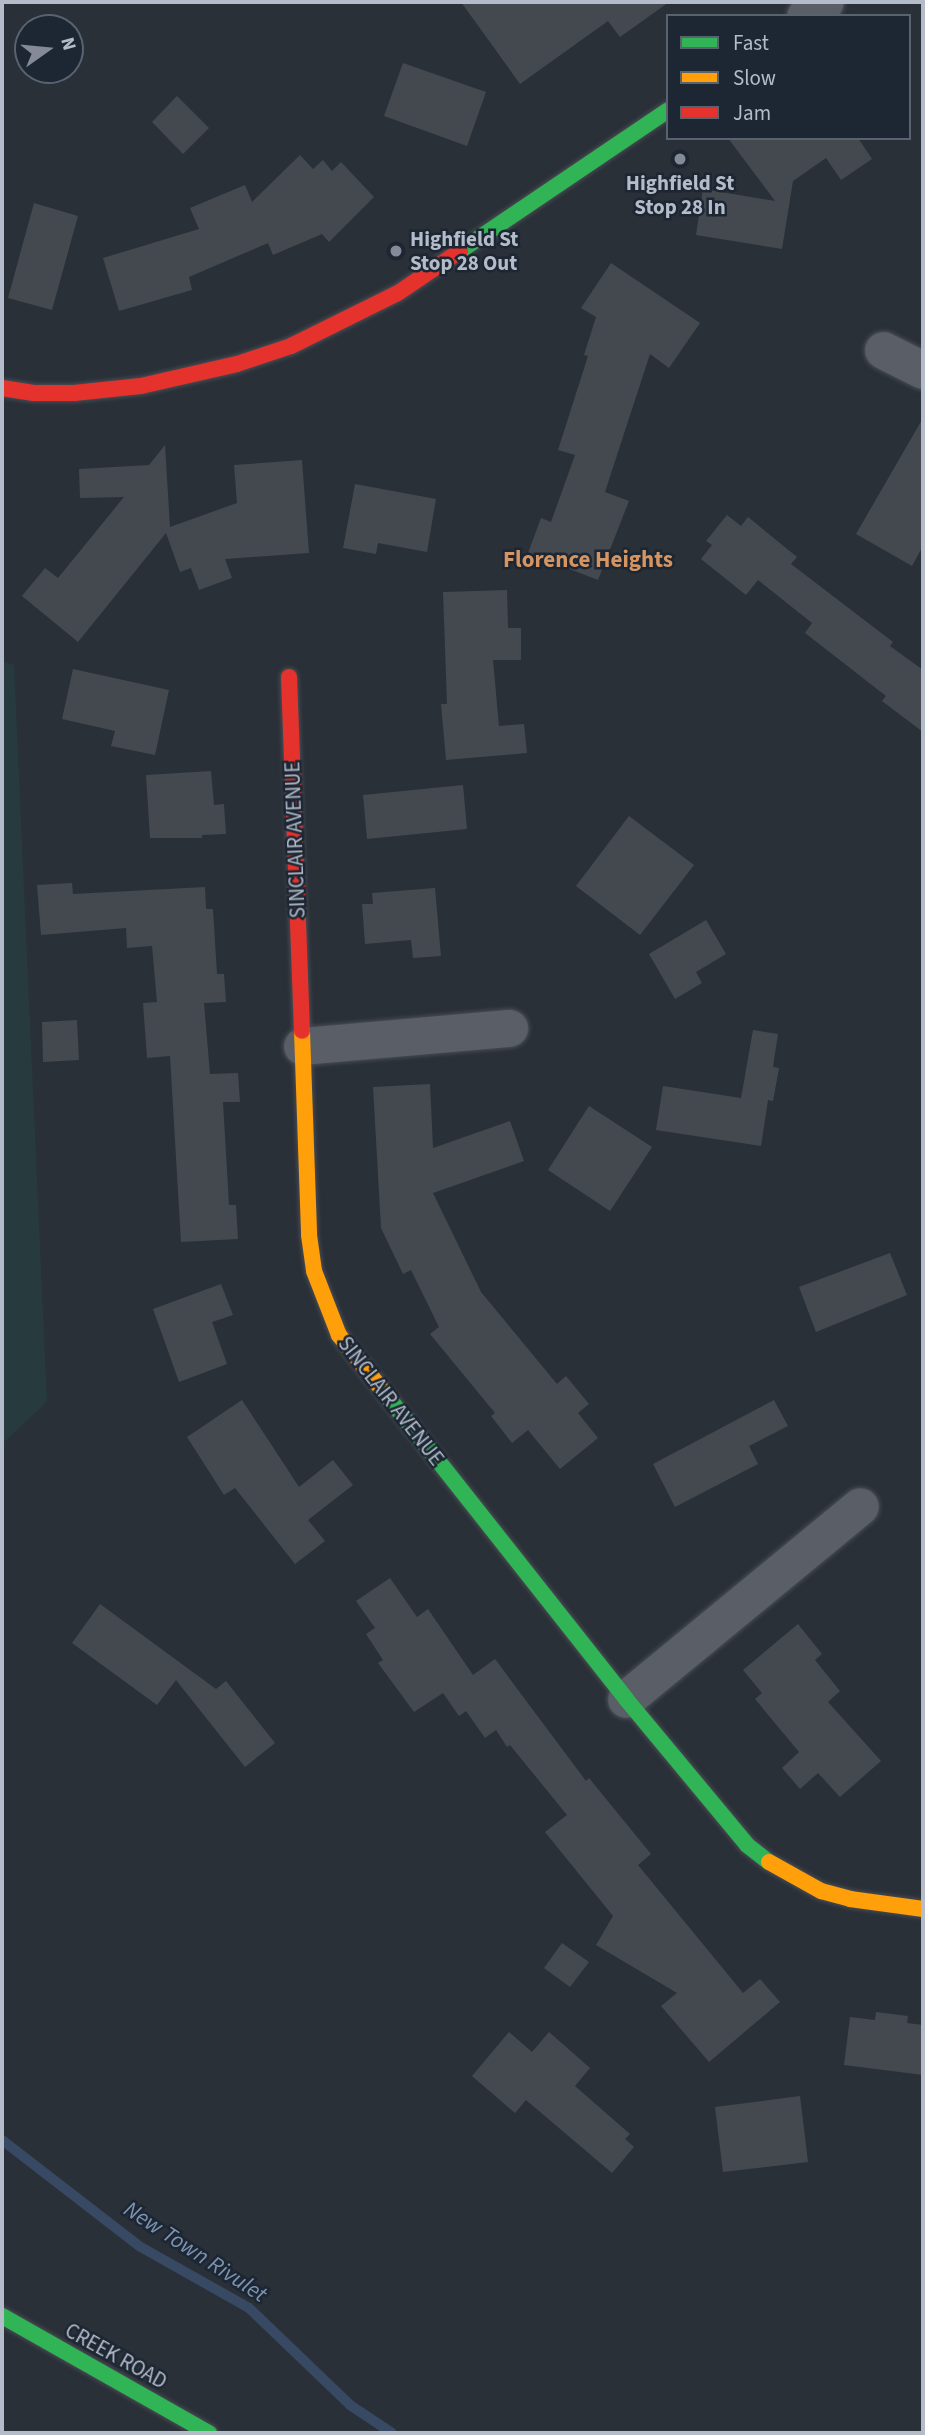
<!DOCTYPE html>
<html>
<head>
<meta charset="utf-8">
<style>
	body { margin:0 }
	#map { position:relative; width:925px; height:2435px; overflow:hidden; background:#2a3038; font-family:"Source Sans 3",sans-serif }
	div>[style] { position:absolute }
	.green>* { inset:0; background:#273a3e }
	.stream>* { height:10px; margin:-5px; padding:0 5px; transform-origin:5px; border-radius:5px; background:#384963 }
	.building>* { inset:0; background:#444950 }
	.roads { filter:drop-shadow(0 0 2px #484c53) drop-shadow(0 0 2px #484c53) }
	.street>* { height:37px; margin:-18.5px; padding:0 18.5px; transform-origin:18.5px; border-radius:18.5px; background:#5a5e66 }
	.fast>* { height:16px; margin:-8px; padding:0 8px; transform-origin:8px; border-radius:8px; background:#30b455 }
	.slow>* { height:16px; margin:-8px; padding:0 8px; transform-origin:8px; border-radius:8px; background:#ff9f0a }
	.jam>* { height:16px; margin:-8px; padding:0 8px; transform-origin:8px; border-radius:8px; background:#e5322d }
	.dots>* { width:19px; height:19px; translate:-50% -50%; box-sizing:border-box; border:4px solid #1d2633; border-radius:50% }
	span { translate:-50% -50%; white-space:nowrap; text-align:center; line-height:1.15; -webkit-text-stroke:5px #1d2633; paint-order:stroke }
	.poi-label { font-size:21px; color:#b4bcc9; font-weight:700 }
	.left { translate:0 -50%; text-align:left }
	.street-label { font-size:21px; color:#b4bcc9 }
	.neighbourhood-label { font-size:23px; color:#d59563; font-weight:700 }
	.water-label { font-size:23px; color:#7c92b1; font-style:italic }
	.frame { position:absolute; inset:0; border:4px solid #b4bcc9; pointer-events:none }
	.legend { position:absolute; left:666px; top:14px; width:245px; height:126px; box-sizing:border-box; background:#1d2633; border:2px solid #59626f; margin:0; padding:9px 12px; list-style:none; font-size:21px; color:#b4bcc9 }
	.legend li { display:flex; align-items:center; gap:14px; height:35px }
	.legend b { width:35px; border:2px solid #59626f }
	.north { position:absolute; left:14px; top:14px; width:70px; height:70px; box-sizing:border-box; background:#1d2633; border:2px solid #59626f; border-radius:50%; rotate:75deg; font-size:19px; font-weight:700; line-height:28px; text-align:center; color:#b4bcc9 }
	.north::after { content:''; display:block; margin:auto; width:24px; height:32px; background:#848b96; clip-path:polygon(50% 0,100% 100%,50% 72%,0 100%) }
</style>
</head>
<body>
<div id="map">
	<div class="green">
		<i style="clip-path:polygon(2px 661px,14px 665px,47px 1402px,2px 1444px)"></i>
	</div>
	<div class="stream">
		<i style="left:2px;top:2140px;width:173px;rotate:37.7deg"></i>
		<i style="left:139px;top:2246px;width:126px;rotate:29.4deg"></i>
		<i style="left:249px;top:2308px;width:140px;rotate:43.8deg"></i>
		<i style="left:350px;top:2405px;width:50px;rotate:33.7deg"></i>
	</div>
	<div class="building">
		<i style="clip-path:polygon(461px 2px,669px 2px,620px 37px,608px 21px,520px 84px)"></i>
		<i style="clip-path:polygon(403px 63px,486px 92px,467px 146px,384px 116px)"></i>
		<i style="clip-path:polygon(177px 96px,209px 128px,183px 154px,152px 122px)"></i>
		<i style="clip-path:polygon(728px 138px,858px 138px,872px 159px,841px 180px,826px 158px,793px 181px,782px 249px,696px 235px,703px 189px,775px 201px)"></i>
		<i style="clip-path:polygon(300px 155px,313px 169px,323px 160px,332px 171px,341px 162px,374px 197px,329px 242px,322px 234px,273px 255px,268px 243px,189px 277px,192px 290px,119px 311px,103px 258px,199px 229px,190px 208px,245px 185px,252px 202px)"></i>
		<i style="clip-path:polygon(34px 203px,78px 216px,52px 310px,8px 298px)"></i>
		<i style="clip-path:polygon(611px 263px,700px 323px,669px 368px,650px 354px,605px 492px,629px 501px,598px 580px,528px 553px,541px 518px,551px 522px,575px 455px,558px 450px,588px 356px,584px 355px,596px 317px,581px 308px)"></i>
		<i style="clip-path:polygon(923px 418px,923px 546px,912px 566px,856px 534px)"></i>
		<i style="clip-path:polygon(165px 445px,170px 527px,237px 503px,234px 465px,302px 460px,309px 553px,225px 559px,232px 578px,199px 590px,191px 568px,180px 572px,166px 533px,78px 642px,22px 596px,45px 568px,58px 578px,124px 497px,80px 498px,79px 469px,149px 465px)"></i>
		<i style="clip-path:polygon(355px 484px,436px 499px,427px 552px,378px 543px,376px 554px,343px 548px)"></i>
		<i style="clip-path:polygon(727px 515px,741px 526px,748px 517px,797px 557px,791px 564px,893px 642px,890px 646px,923px 670px,923px 732px,882px 701px,886px 696px,805px 633px,812px 623px,758px 580px,746px 595px,701px 559px,712px 545px,706px 541px)"></i>
		<i style="clip-path:polygon(507px 590px,508px 628px,521px 628px,521px 660px,493px 660px,499px 726px,524px 724px,527px 753px,446px 760px,441px 704px,447px 704px,443px 592px)"></i>
		<i style="clip-path:polygon(73px 669px,169px 690px,155px 755px,111px 746px,115px 731px,62px 719px)"></i>
		<i style="clip-path:polygon(211px 771px,214px 805px,224px 804px,226px 834px,202px 835px,202px 838px,150px 838px,146px 775px)"></i>
		<i style="clip-path:polygon(463px 785px,467px 829px,367px 839px,363px 795px)"></i>
		<i style="clip-path:polygon(629px 816px,694px 865px,640px 935px,576px 886px)"></i>
		<i style="clip-path:polygon(72px 883px,73px 894px,205px 887px,206px 909px,213px 909px,217px 974px,224px 974px,226px 1002px,204px 1003px,210px 1074px,238px 1073px,240px 1102px,223px 1102px,229px 1205px,236px 1205px,238px 1239px,181px 1242px,170px 1056px,147px 1058px,143px 1003px,157px 1002px,152px 946px,127px 948px,126px 928px,41px 935px,37px 885px)"></i>
		<i style="clip-path:polygon(435px 888px,441px 956px,413px 958px,411px 940px,365px 944px,362px 904px,373px 904px,372px 893px)"></i>
		<i style="clip-path:polygon(706px 920px,726px 954px,696px 972px,702px 983px,675px 999px,649px 954px)"></i>
		<i style="clip-path:polygon(77px 1020px,79px 1060px,43px 1062px,42px 1022px)"></i>
		<i style="clip-path:polygon(753px 1030px,778px 1034px,773px 1067px,779px 1068px,773px 1101px,768px 1100px,761px 1146px,656px 1130px,663px 1086px,741px 1098px)"></i>
		<i style="clip-path:polygon(430px 1084px,433px 1148px,510px 1121px,524px 1161px,433px 1193px,481px 1292px,557px 1384px,566px 1376px,589px 1404px,578px 1413px,598px 1438px,560px 1469px,528px 1430px,512px 1443px,491px 1416px,495px 1413px,430px 1334px,439px 1327px,411px 1270px,403px 1274px,381px 1228px,373px 1087px)"></i>
		<i style="clip-path:polygon(589px 1106px,652px 1147px,610px 1211px,548px 1170px)"></i>
		<i style="clip-path:polygon(890px 1253px,907px 1295px,816px 1332px,799px 1287px)"></i>
		<i style="clip-path:polygon(221px 1284px,233px 1315px,212px 1322px,227px 1364px,179px 1382px,153px 1309px)"></i>
		<i style="clip-path:polygon(242px 1400px,299px 1487px,333px 1460px,353px 1485px,308px 1520px,325px 1541px,295px 1564px,235px 1488px,224px 1495px,187px 1437px)"></i>
		<i style="clip-path:polygon(774px 1400px,788px 1426px,749px 1446px,758px 1464px,675px 1507px,653px 1464px)"></i>
		<i style="clip-path:polygon(390px 1578px,417px 1617px,428px 1609px,473px 1675px,495px 1659px,586px 1781px,589px 1778px,651px 1854px,638px 1865px,702px 1943px,743px 1993px,760px 1979px,780px 2002px,709px 2062px,661px 2006px,677px 1993px,596px 1945px,613px 1916px,545px 1832px,567px 1815px,510px 1745px,507px 1747px,496px 1730px,485px 1738px,466px 1711px,459px 1716px,443px 1693px,414px 1712px,378px 1663px,383px 1660px,366px 1634px,375px 1628px,356px 1601px)"></i>
		<i style="clip-path:polygon(100px 1604px,216px 1689px,226px 1681px,275px 1743px,245px 1767px,176px 1680px,157px 1705px,72px 1643px)"></i>
		<i style="clip-path:polygon(798px 1624px,822px 1654px,815px 1660px,840px 1691px,828px 1702px,881px 1761px,840px 1797px,818px 1773px,800px 1789px,782px 1768px,799px 1752px,755px 1699px,762px 1693px,743px 1670px)"></i>
		<i style="clip-path:polygon(562px 1943px,589px 1962px,570px 1987px,544px 1968px)"></i>
		<i style="clip-path:polygon(876px 2012px,908px 2016px,907px 2023px,923px 2025px,923px 2075px,844px 2065px,850px 2017px,875px 2020px)"></i>
		<i style="clip-path:polygon(509px 2032px,532px 2052px,549px 2032px,590px 2068px,575px 2086px,630px 2134px,625px 2139px,634px 2147px,612px 2173px,526px 2100px,515px 2113px,472px 2076px)"></i>
		<i style="clip-path:polygon(800px 2096px,808px 2162px,723px 2172px,715px 2107px)"></i>
	</div>
	<div class="roads">
		<div class="street">
			<i style="left:805px;top:16px;width:24px;rotate:-35deg"></i>
			<i style="left:883px;top:350px;width:45px;rotate:26.6deg"></i>
			<i style="left:302px;top:1046px;width:208px;rotate:-5deg"></i>
			<i style="left:626px;top:1699px;width:303px;rotate:-39.5deg"></i>
		</div>
		<div class="fast">
			<i style="left:460px;top:251px;width:251px;rotate:-34.1deg"></i>
			<i style="left:387px;top:1396px;width:386px;rotate:51.7deg"></i>
			<i style="left:626px;top:1699px;width:190px;rotate:50.3deg"></i>
			<i style="left:747px;top:1845px;width:28px;rotate:38deg"></i>
			<i style="left:2px;top:2316px;width:238px;rotate:29.5deg"></i>
		</div>
		<div class="slow">
			<i style="left:302px;top:1031px;width:204px;rotate:88deg"></i>
			<i style="left:309px;top:1235px;width:36px;rotate:82deg"></i>
			<i style="left:314px;top:1271px;width:69px;rotate:68.7deg"></i>
			<i style="left:339px;top:1335px;width:78px;rotate:51.8deg"></i>
			<i style="left:769px;top:1862px;width:60px;rotate:29.1deg"></i>
			<i style="left:821px;top:1891px;width:30px;rotate:15deg"></i>
			<i style="left:850px;top:1899px;width:74px;rotate:7.8deg"></i>
		</div>
		<div class="jam">
			<i style="left:2px;top:388px;width:32px;rotate:9deg"></i>
			<i style="left:34px;top:393px;width:40px"></i>
			<i style="left:74px;top:393px;width:67px;rotate:-6deg"></i>
			<i style="left:141px;top:386px;width:98px;rotate:-12.9deg"></i>
			<i style="left:237px;top:364px;width:57px;rotate:-18.4deg"></i>
			<i style="left:291px;top:346px;width:119px;rotate:-26.4deg"></i>
			<i style="left:398px;top:293px;width:75px;rotate:-34.1deg"></i>
			<i style="left:289px;top:677px;width:354px;rotate:87.9deg"></i>
		</div>
	</div>
	<div class="dots">
		<i style="left:680px;top:159px;background:#848b96"></i>
		<i style="left:396px;top:251px;background:#848b96"></i>
	</div>
	<div class="poi-label">
		<span style="left:680px;top:195px">Highfield St<br>Stop 28 In</span>
		<span class="left" style="left:410px;top:251px">Highfield St<br>Stop 28 Out</span>
	</div>
	<div class="street-label">
		<span style="left:295px;top:840px;rotate:-92deg">SINCLAIR AVENUE</span>
		<span style="left:391px;top:1401px;rotate:52deg">SINCLAIR AVENUE</span>
		<span style="left:116px;top:2356px;rotate:29deg">CREEK ROAD</span>
	</div>
	<div class="neighbourhood-label">
		<span style="left:588px;top:560px">Florence Heights</span>
	</div>
	<div class="water-label">
		<span style="left:195px;top:2252px;rotate:33deg">New Town Rivulet</span>
	</div>
	<div class="frame"></div>
	<ul class="legend">
	<li><b style="height:9px;background:#30b455"></b>Fast</li>
	<li><b style="height:9px;background:#ff9f0a"></b>Slow</li>
	<li><b style="height:9px;background:#e5322d"></b>Jam</li>
	</ul>
	<div class="north">N</div>
</div>
</body>
</html>
